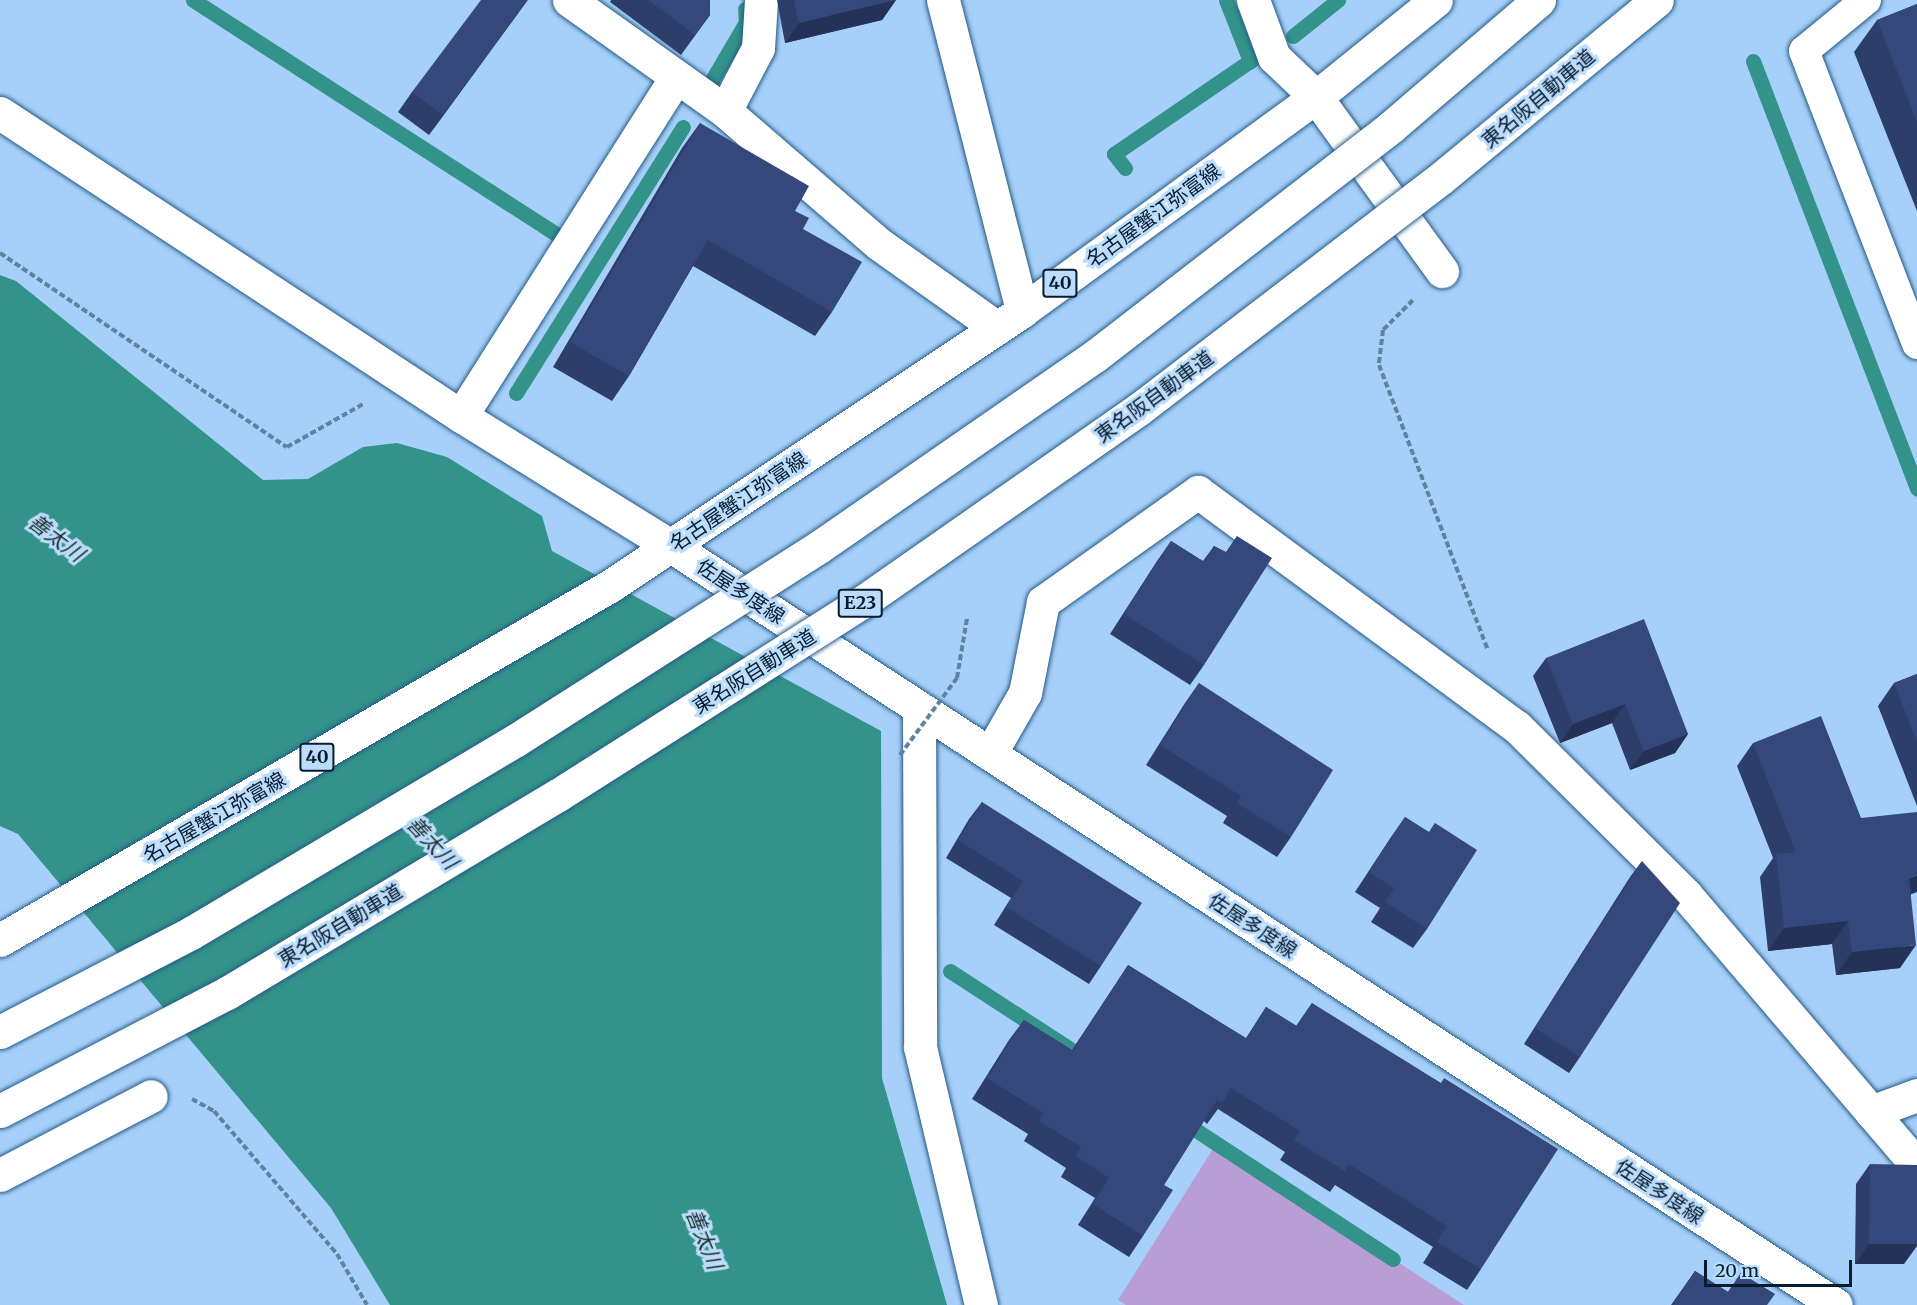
<!DOCTYPE html>
<html>
<head>
<meta charset="utf-8">
<style>
	body { margin:0 }
	#map { position:relative; width:1917px; height:1305px; overflow:hidden; background:#a6d0f9; font-family:Merriweather,"Noto Sans JP",serif }
	div>[style] { position:absolute }
	.green>* { inset:0; background:#b99ed5 }
	.water>* { inset:0; background:#33928a }
	.stream>* { height:15px; margin:-7.5px; padding:0 7.5px; transform-origin:7.5px; border-radius:7.5px; background:#33928a }
	.path>* { height:4px; margin-top:-2px; transform-origin:0; background:repeating-linear-gradient(90deg,#6082a1 0 6px,transparent 0 9px) }
	.roads { filter:drop-shadow(0 0 2px #255985) drop-shadow(0 0 2px #255985) }
	.lane>* { height:30px; margin:-15px; padding:0 15px; transform-origin:15px; border-radius:15px; background:#fff }
	.street>* { height:33px; margin:-16.5px; padding:0 16.5px; transform-origin:16.5px; border-radius:16.5px; background:#fff }
	.secondary>* { height:33px; margin:-16.5px; padding:0 16.5px; transform-origin:16.5px; border-radius:16.5px; background:#fff }
	.primary>* { height:33px; margin:-16.5px; padding:0 16.5px; transform-origin:16.5px; border-radius:16.5px; background:#fff }
	.path-bridge>* { height:4px; margin-top:-2px; transform-origin:0; background:repeating-linear-gradient(90deg,#6082a1 0 6px,transparent 0 9px) }
	.bridges { filter:drop-shadow(0 0 2px #255985) drop-shadow(0 0 2px #255985) }
	.highway-bridge>* { height:33px; margin:-16.5px; padding:0 16.5px; transform-origin:16.5px; border-radius:16.5px; background:#fff }
	.wall>* { inset:0; background:#2e3e6b }
	.shaded-wall>* { inset:0; background:#253257 }
	.building>* { inset:0; background:#35487c }
	span { translate:-50% -50%; white-space:nowrap; text-align:center; line-height:1.15; -webkit-text-stroke:6px #bcdcfb; paint-order:stroke }
	.shield-label span { padding:2px 4px; background:#bcdcfb; border:2px solid; border-radius:4px; -webkit-text-stroke-width:0 }
	.shield-label { font-size:18px; color:#071d2f; font-weight:700 }
	.street-label { font-size:20px; color:#071d2f }
	.water-label { font-size:21px; color:#192f2d; font-style:italic }
	.scale { position:absolute; left:1704px; top:1260px; width:148px; height:27px; box-sizing:border-box; border:3px solid #071d2f; border-top:0; padding-left:8px; font-size:18px; line-height:21px; white-space:nowrap; color:#071d2f; -webkit-text-stroke:4px #bcdcfb; paint-order:stroke }
</style>
</head>
<body>
<div id="map">
	<div class="green">
		<i style="clip-path:polygon(1216px 1144px,1393px 1259px,1464px 1305px,1126px 1305px,1118px 1300px)"></i>
	</div>
	<div class="water">
		<i style="clip-path:polygon(0 275px,16px 281px,263px 480px,308px 479px,363px 447px,397px 443px,447px 457px,542px 516px,552px 551px,881px 731px,882px 1078px,947px 1305px,390px 1305px,331px 1208px,18px 834px,0 826px)"></i>
	</div>
	<div class="stream">
		<i style="left:193px;top:0;width:434px;rotate:32.8deg"></i>
		<i style="left:1226px;top:0;width:66px;rotate:68.5deg"></i>
		<i style="left:1293px;top:36px;width:58px;rotate:-38.7deg"></i>
		<i style="left:1753px;top:61px;width:458px;rotate:69deg"></i>
		<i style="left:712px;top:80px;width:67px;rotate:-59.6deg"></i>
		<i style="left:746px;top:22px;width:13px;rotate:-94deg"></i>
		<i style="left:1125px;top:168px;width:18px;rotate:-128deg"></i>
		<i style="left:1114px;top:154px;width:170px;rotate:-34.4deg"></i>
		<i style="left:516px;top:393px;width:314px;rotate:-57.9deg"></i>
		<i style="left:950px;top:971px;width:160px;rotate:33deg"></i>
		<i style="left:1182px;top:1121px;width:252px;rotate:33.2deg"></i>
	</div>
	<div class="path">
		<i style="left:0;top:253px;width:346px;rotate:34.1deg"></i>
		<i style="left:287px;top:447px;width:87px;rotate:-29.5deg"></i>
		<i style="left:1413px;top:300px;width:42px;rotate:135deg"></i>
		<i style="left:1383px;top:330px;width:35px;rotate:97deg"></i>
		<i style="left:1379px;top:365px;width:305px;rotate:69.1deg"></i>
		<i style="left:957px;top:678px;width:61px;rotate:-80.5deg"></i>
		<i style="left:192px;top:1099px;width:25px;rotate:29deg"></i>
		<i style="left:214px;top:1111px;width:189px;rotate:49.3deg"></i>
		<i style="left:337px;top:1254px;width:59px;rotate:59.5deg"></i>
	</div>
	<div class="roads">
		<div class="lane">
			<i style="left:1866px;top:0;width:80px;rotate:140.6deg"></i>
			<i style="left:1804px;top:51px;width:314px;rotate:68.9deg"></i>
		</div>
		<div class="street">
			<i style="left:569px;top:0;width:191px;rotate:35.4deg"></i>
			<i style="left:725px;top:111px;width:203px;rotate:40.8deg"></i>
			<i style="left:879px;top:244px;width:145px;rotate:35.4deg"></i>
			<i style="left:1253px;top:0;width:61px;rotate:69.8deg"></i>
			<i style="left:1274px;top:57px;width:58px;rotate:43.6deg"></i>
			<i style="left:1316px;top:97px;width:215px;rotate:54.1deg"></i>
			<i style="left:725px;top:111px;width:71px;rotate:-62.4deg"></i>
			<i style="left:758px;top:48px;width:48px;rotate:-86.4deg"></i>
			<i style="left:461px;top:416px;width:401px;rotate:-57.6deg"></i>
			<i style="left:919px;top:708px;width:339px;rotate:89.8deg"></i>
			<i style="left:920px;top:1047px;width:265px;rotate:76.7deg"></i>
			<i style="left:990px;top:754px;width:70px;rotate:-60.2deg"></i>
			<i style="left:1025px;top:693px;width:93px;rotate:-78.8deg"></i>
			<i style="left:1043px;top:602px;width:190px;rotate:-35.4deg"></i>
			<i style="left:1198px;top:492px;width:396px;rotate:36.4deg"></i>
			<i style="left:1517px;top:727px;width:238px;rotate:44.8deg"></i>
			<i style="left:1686px;top:895px;width:355px;rotate:49.5deg"></i>
			<i style="left:1871px;top:1112px;width:49px;rotate:-20.3deg"></i>
			<i style="left:0;top:1175px;width:170px;rotate:-27.6deg"></i>
		</div>
		<div class="secondary">
			<i style="left:943px;top:0;width:321px;rotate:75.7deg"></i>
			<i style="left:0;top:113px;width:552px;rotate:33.32deg"></i>
			<i style="left:461px;top:416px;width:247px;rotate:31.8deg"></i>
			<i style="left:671px;top:546px;width:1390px;rotate:33.08deg"></i>
		</div>
		<div class="primary">
			<i style="left:0;top:940px;width:705px;rotate:-30.13deg"></i>
			<i style="left:610px;top:586px;width:495px;rotate:-33.7deg"></i>
			<i style="left:1022px;top:311px;width:364px;rotate:-36.1deg"></i>
			<i style="left:1316px;top:97px;width:154px;rotate:-38.9deg"></i>
		</div>
	</div>
	<div class="path-bridge">
		<i style="left:900px;top:755px;width:96px;rotate:-53.5deg"></i>
	</div>
	<div class="bridges">
		<div class="highway-bridge">
			<i style="left:0;top:1032px;width:215px;rotate:-27.4deg"></i>
			<i style="left:191px;top:933px;width:378px;rotate:-30.7deg"></i>
			<i style="left:516px;top:740px;width:359px;rotate:-32.5deg"></i>
			<i style="left:819px;top:547px;width:336px;rotate:-34.7deg"></i>
			<i style="left:1095px;top:356px;width:374px;rotate:-37.7deg"></i>
			<i style="left:1391px;top:127px;width:195px;rotate:-40.6deg"></i>
			<i style="left:0;top:1111px;width:256px;rotate:-27.5deg"></i>
			<i style="left:227px;top:993px;width:386px;rotate:-30.9deg"></i>
			<i style="left:558px;top:795px;width:359px;rotate:-32.4deg"></i>
			<i style="left:861px;top:603px;width:339px;rotate:-34.9deg"></i>
			<i style="left:1139px;top:409px;width:379px;rotate:-37.4deg"></i>
			<i style="left:1440px;top:179px;width:281px;rotate:-39.5deg"></i>
		</div>
	</div>
	<div class="wall">
		<i style="clip-path:polygon(611px 0,710px 0,710px 15px,681px 55px,610px 2px)"></i>
		<i style="clip-path:polygon(777px 0,896px 0,882px 20px,785px 43px)"></i>
		<i style="clip-path:polygon(1917px 4px,1917px 211px,1854px 52px,1877px 20px)"></i>
		<i style="clip-path:polygon(519px 12px,429px 135px,398px 112px,412px 92px)"></i>
		<i style="clip-path:polygon(700px 123px,795px 211px,803px 229px,832px 312px,815px 336px,693px 266px,629px 376px,612px 401px,553px 367px,682px 148px)"></i>
		<i style="clip-path:polygon(1237px 536px,1204px 665px,1190px 685px,1110px 634px,1157px 561px,1171px 541px,1203px 561px,1214px 546px,1226px 552px)"></i>
		<i style="clip-path:polygon(1546px 658px,1688px 734px,1675px 753px,1630px 770px,1612px 723px,1560px 743px,1533px 676px)"></i>
		<i style="clip-path:polygon(1917px 674px,1917px 806px,1878px 706px,1894px 683px)"></i>
		<i style="clip-path:polygon(1199px 683px,1291px 837px,1277px 857px,1223px 823px,1227px 816px,1146px 765px,1185px 703px)"></i>
		<i style="clip-path:polygon(1753px 743px,1861px 818px,1911px 894px,1900px 968px,1836px 975px,1832px 944px,1768px 951px,1760px 877px,1773px 858px,1737px 766px)"></i>
		<i style="clip-path:polygon(982px 802px,1101px 966px,1089px 984px,994px 925px,1011px 898px,946px 858px,969px 819px)"></i>
		<i style="clip-path:polygon(1405px 817px,1429px 832px,1435px 823px,1427px 929px,1413px 948px,1371px 922px,1380px 908px,1355px 892px,1391px 837px)"></i>
		<i style="clip-path:polygon(1642px 861px,1580px 1057px,1569px 1073px,1524px 1044px,1630px 877px)"></i>
		<i style="clip-path:polygon(1128px 965px,1246px 1038px,1266px 1007px,1296px 1026px,1312px 1003px,1481px 1269px,1467px 1290px,1423px 1263px,1433px 1247px,1335px 1185px,1330px 1192px,1280px 1160px,1285px 1152px,1218px 1109px,1207px 1124px,1204px 1121px,1164px 1185px,1143px 1236px,1129px 1257px,1078px 1225px,1095px 1198px,1061px 1177px,1066px 1168px,1024px 1141px,1028px 1134px,972px 1099px,1009px 1040px,1024px 1020px,1072px 1050px)"></i>
		<i style="clip-path:polygon(1870px 1164px,1904px 1264px,1855px 1264px,1856px 1184px)"></i>
		<i style="clip-path:polygon(1695px 1271px,1728px 1292px,1741px 1273px,1767px 1305px,1671px 1305px)"></i>
	</div>
	<div class="shaded-wall">
		<i style="clip-path:polygon(528px 0,519px 12px,429px 135px,443px 115px)"></i>
		<i style="clip-path:polygon(896px 0,882px 20px,785px 43px,799px 23px)"></i>
		<i style="clip-path:polygon(1625px 704px,1612px 723px,1560px 743px,1573px 724px)"></i>
		<i style="clip-path:polygon(1688px 734px,1675px 753px,1630px 770px,1644px 751px)"></i>
		<i style="clip-path:polygon(1917px 875px,1917px 892px,1893px 901px,1909px 878px)"></i>
		<i style="clip-path:polygon(1848px 921px,1832px 944px,1768px 951px,1784px 928px)"></i>
		<i style="clip-path:polygon(1916px 945px,1900px 968px,1836px 975px,1852px 952px)"></i>
		<i style="clip-path:polygon(1869px 1244px,1917px 1244px,1917px 1246px,1904px 1264px,1855px 1264px)"></i>
	</div>
	<div class="building">
		<i style="clip-path:polygon(481px 0,528px 0,443px 115px,412px 92px)"></i>
		<i style="clip-path:polygon(648px 0,710px 0,710px 15px,695px 35px)"></i>
		<i style="clip-path:polygon(794px 0,895px 0,799px 23px)"></i>
		<i style="clip-path:polygon(1917px 4px,1917px 122px,1877px 20px)"></i>
		<i style="clip-path:polygon(700px 123px,809px 186px,795px 211px,809px 218px,803px 229px,862px 262px,832px 312px,708px 240px,629px 376px,570px 342px)"></i>
		<i style="clip-path:polygon(1237px 536px,1272px 558px,1204px 665px,1124px 614px,1171px 541px,1204px 562px,1214px 546px,1227px 553px)"></i>
		<i style="clip-path:polygon(1644px 619px,1688px 734px,1644px 751px,1625px 704px,1573px 724px,1546px 658px)"></i>
		<i style="clip-path:polygon(1917px 674px,1917px 742px,1894px 683px)"></i>
		<i style="clip-path:polygon(1199px 683px,1333px 770px,1291px 837px,1237px 803px,1241px 796px,1160px 745px)"></i>
		<i style="clip-path:polygon(1821px 716px,1861px 818px,1917px 812px,1917px 875px,1909px 878px,1916px 945px,1852px 952px,1848px 921px,1784px 928px,1776px 854px,1796px 852px,1753px 743px)"></i>
		<i style="clip-path:polygon(982px 802px,1142px 903px,1101px 966px,1006px 907px,1023px 881px,958px 840px)"></i>
		<i style="clip-path:polygon(1405px 817px,1429px 833px,1435px 823px,1477px 850px,1427px 929px,1385px 902px,1394px 888px,1369px 872px)"></i>
		<i style="clip-path:polygon(1642px 861px,1680px 903px,1580px 1057px,1535px 1028px)"></i>
		<i style="clip-path:polygon(1128px 965px,1246px 1039px,1266px 1007px,1297px 1026px,1312px 1003px,1441px 1083px,1444px 1078px,1558px 1149px,1481px 1269px,1437px 1242px,1447px 1226px,1349px 1164px,1345px 1171px,1294px 1140px,1300px 1131px,1231px 1088px,1222px 1103px,1217px 1100px,1164px 1185px,1173px 1190px,1143px 1236px,1093px 1204px,1109px 1178px,1076px 1156px,1081px 1147px,1039px 1121px,1043px 1113px,987px 1078px,1024px 1020px,1073px 1051px)"></i>
		<i style="clip-path:polygon(1870px 1164px,1917px 1165px,1917px 1244px,1869px 1244px)"></i>
		<i style="clip-path:polygon(1695px 1271px,1728px 1292px,1741px 1273px,1775px 1294px,1767px 1305px,1673px 1305px)"></i>
	</div>
	<div class="shield-label">
		<span style="left:1060px;top:283px">40</span>
		<span style="left:860px;top:603px">E23</span>
		<span style="left:317px;top:757px">40</span>
	</div>
	<div class="street-label">
		<span style="left:1538px;top:98px;rotate:-40deg">東名阪自動車道</span>
		<span style="left:1153px;top:215px;rotate:-36deg">名古屋蟹江弥富線</span>
		<span style="left:1154px;top:396px;rotate:-36deg">東名阪自動車道</span>
		<span style="left:738px;top:501px;rotate:-34deg">名古屋蟹江弥富線</span>
		<span style="left:741px;top:591px;rotate:33deg">佐屋多度線</span>
		<span style="left:754px;top:671px;rotate:-32deg">東名阪自動車道</span>
		<span style="left:214px;top:817px;rotate:-30deg">名古屋蟹江弥富線</span>
		<span style="left:340px;top:925px;rotate:-31deg">東名阪自動車道</span>
		<span style="left:1253px;top:925px;rotate:33deg">佐屋多度線</span>
		<span style="left:1660px;top:1191px;rotate:33deg">佐屋多度線</span>
	</div>
	<div class="water-label">
		<span style="left:56px;top:538px;rotate:37deg">善太川</span>
		<span style="left:432px;top:843px;rotate:47deg">善太川</span>
		<span style="left:704px;top:1239px;rotate:68deg">善太川</span>
	</div>
	<div class="scale">20 m</div>
</div>
</body>
</html>
